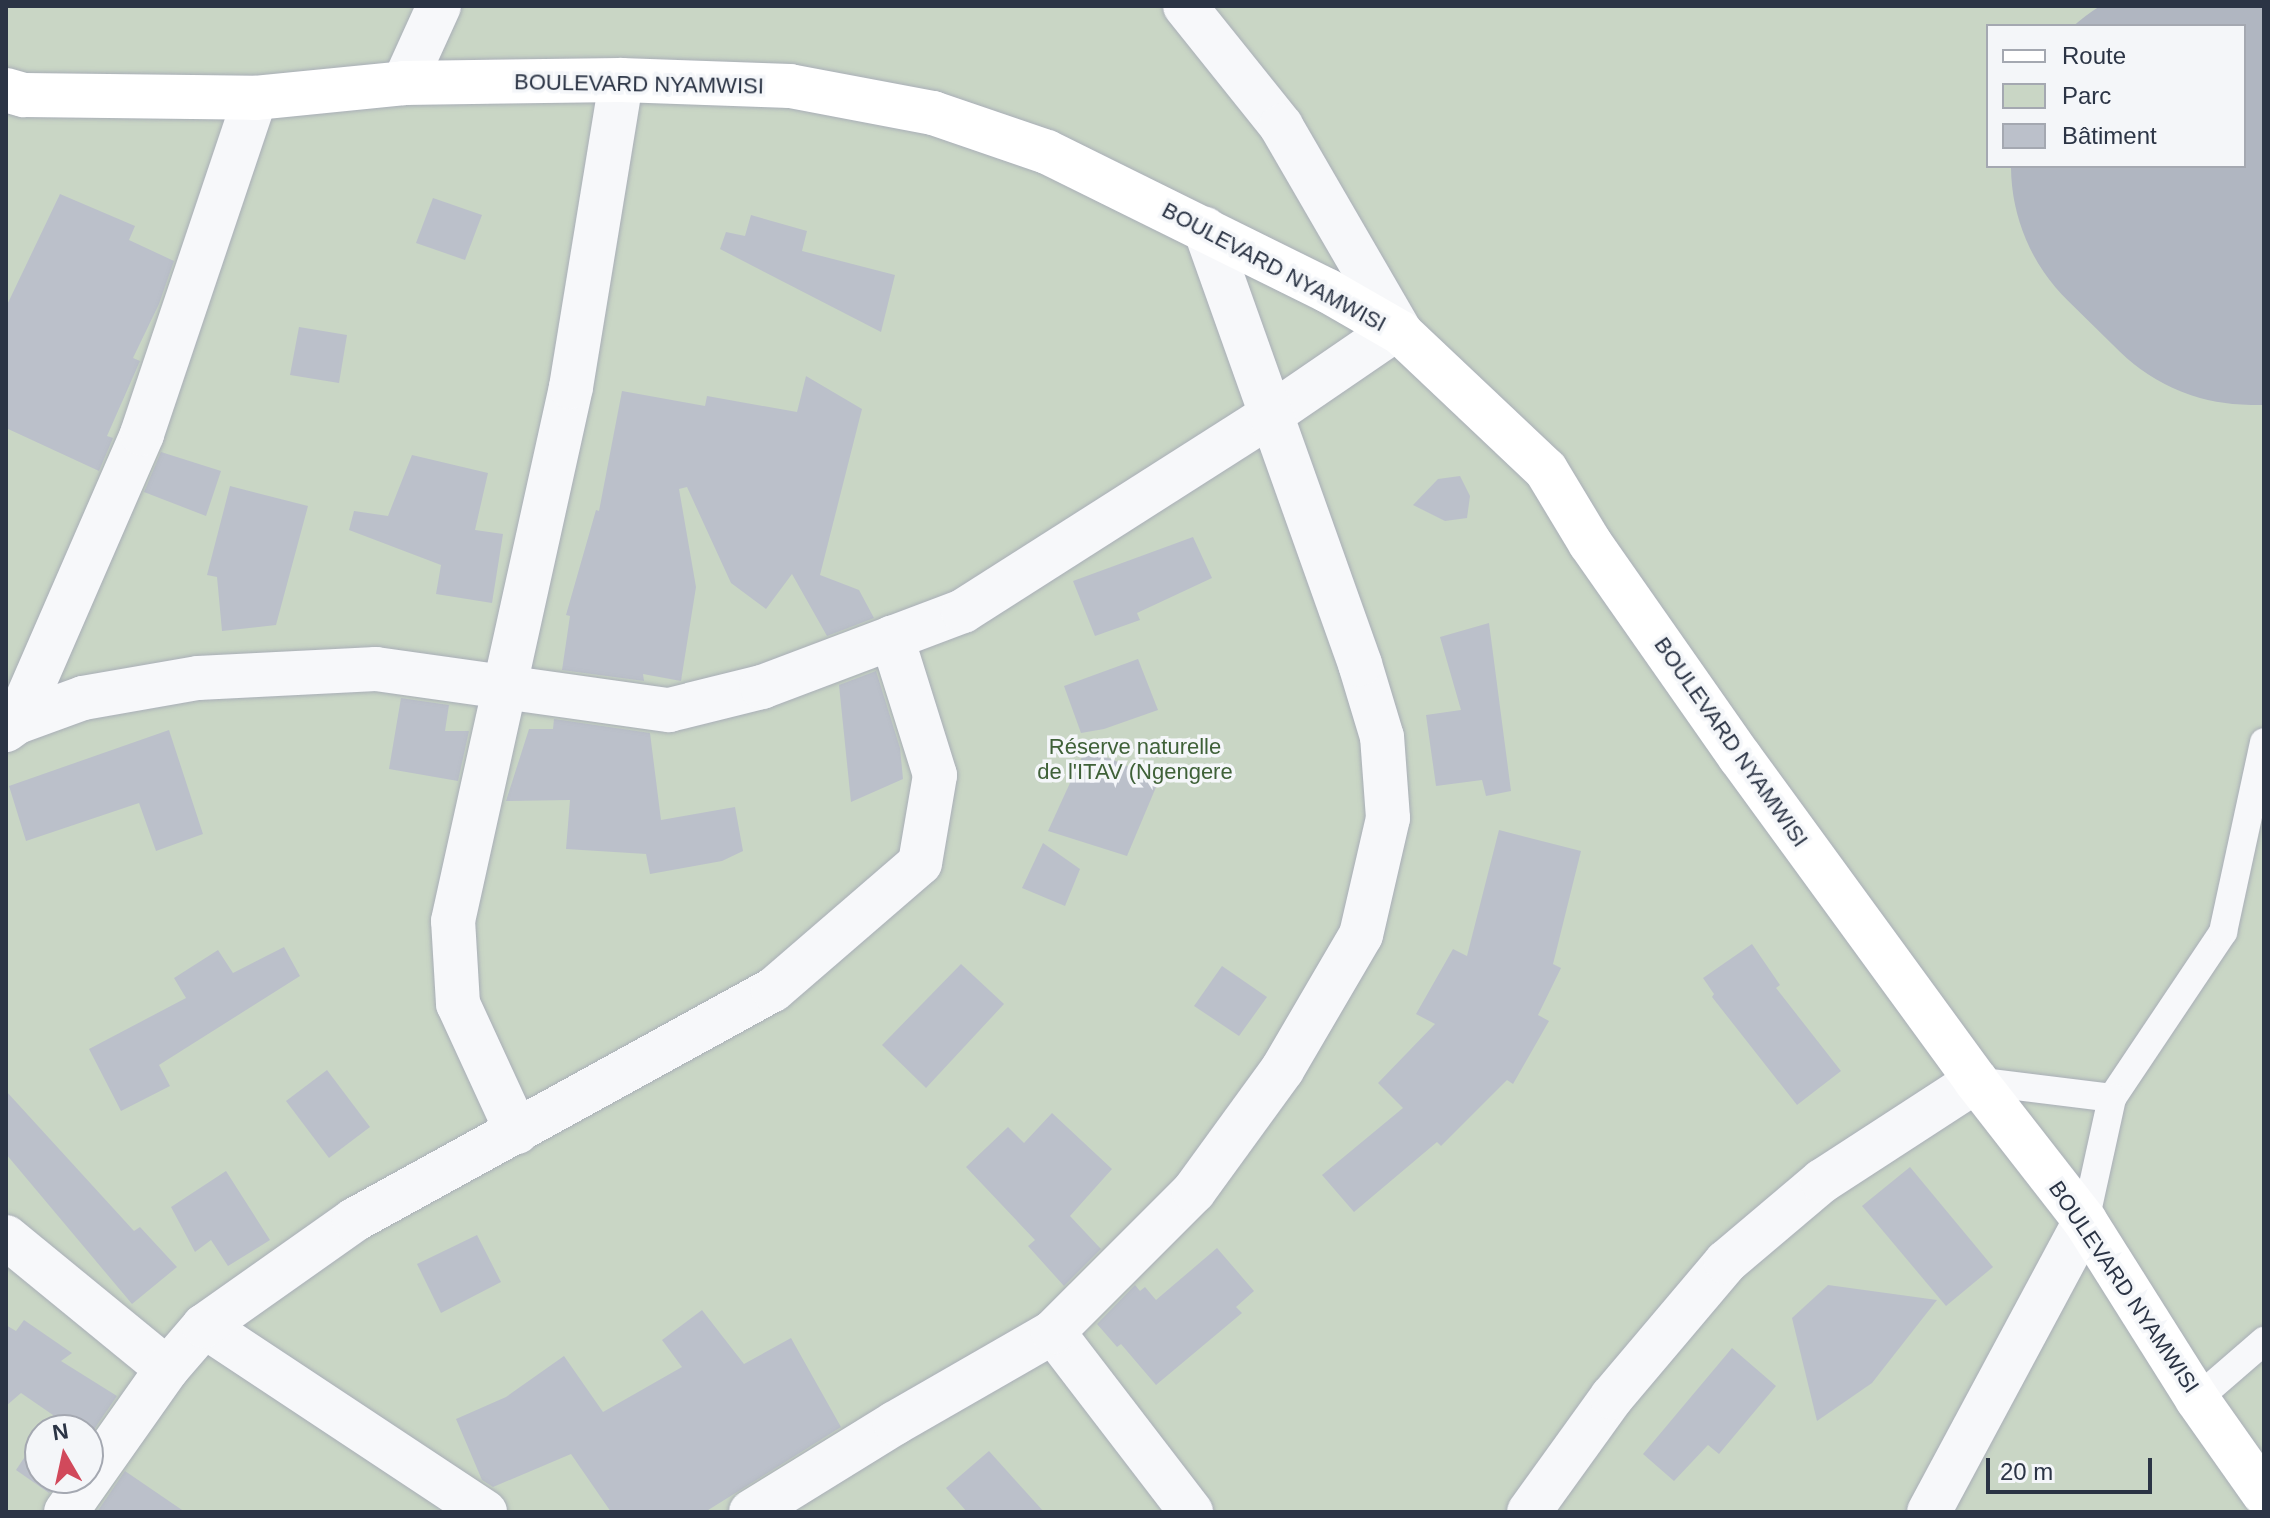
<!DOCTYPE html>
<html>
<head>
<meta charset="utf-8">
<style>
	body { margin:0 }
	#map { position:relative; width:2270px; height:1518px; overflow:hidden; background:#e4e7ec; font-family:Arial,sans-serif }
	div>[style] { position:absolute }
	.green>* { inset:0; background:#c9d6c5 }
	.runway>* { height:376px; margin:-188px; padding:0 188px; transform-origin:188px; border-radius:188px; background:#b0b6c1 }
	.building>* { inset:0; background:#bbc0ca }
	.roads { filter:drop-shadow(0 0 2px #a9aeb7) drop-shadow(0 0 2px #a9aeb7) }
	.service>* { height:28px; margin:-14px; padding:0 14px; transform-origin:14px; border-radius:14px; background:#f7f8fa }
	.minor>* { height:44px; margin:-22px; padding:0 22px; transform-origin:22px; border-radius:22px; background:#f7f8fa }
	.tertiary>* { height:44px; margin:-22px; padding:0 22px; transform-origin:22px; border-radius:22px; background:#f7f8fa }
	.secondary>* { height:44px; margin:-22px; padding:0 22px; transform-origin:22px; border-radius:22px; background:#fff }
	span { translate:-50% -50%; white-space:nowrap; text-align:center; line-height:1.15; -webkit-text-stroke:7px #f4f6f9; paint-order:stroke }
	.street-label { font-size:22px; color:#2b3445 }
	.park-label { font-size:22px; color:#3f6138 }
	.frame { position:absolute; inset:0; border:8px solid #2b3445; pointer-events:none }
	.legend { position:absolute; left:1986px; top:24px; width:260px; height:144px; box-sizing:border-box; background:#f4f6f9; border:2px solid #a4a8b1; margin:0; padding:10px 14px; list-style:none; font-size:24px; color:#2b3445 }
	.legend li { display:flex; align-items:center; gap:16px; height:40px }
	.legend b { width:40px; border:2px solid #a4a8b1 }
	.north { position:absolute; left:24px; top:1414px; width:80px; height:80px; box-sizing:border-box; background:#f4f6f9; border:2px solid #a4a8b1; border-radius:50%; rotate:351deg; font-size:22px; font-weight:700; line-height:32px; text-align:center; color:#2b3445 }
	.north::after { content:''; display:block; margin:auto; width:28px; height:36px; background:#d1495b; clip-path:polygon(50% 0,100% 100%,50% 72%,0 100%) }
	.scale { position:absolute; left:1986px; top:1458px; width:166px; height:36px; box-sizing:border-box; border:4px solid #2b3445; border-top:0; padding-left:10px; font-size:24px; line-height:28px; white-space:nowrap; color:#2b3445; -webkit-text-stroke:6px #f4f6f9; paint-order:stroke }
</style>
</head>
<body>
<div id="map">
	<div class="green">
		<i style="clip-path:polygon(evenodd,6px 6px,2264px 6px,2264px 1512px,6px 1512px,6px 6px,1988px 26px,2244px 26px,2244px 166px,1988px 166px,1988px 26px,6px 6px,40px 1430px,88px 1430px,88px 1478px,40px 1478px,40px 1430px)"></i>
	</div>
	<div class="runway">
		<i style="left:2199px;top:166px;width:73px;rotate:44.4deg"></i>
	</div>
	<div class="building">
		<i style="clip-path:polygon(60px 194px,135px 226px,129px 240px,174px 261px,159px 304px,133px 358px,140px 361px,107px 436px,113px 438px,99px 471px,6px 428px,6px 307px)"></i>
		<i style="clip-path:polygon(433px 198px,482px 215px,465px 260px,416px 243px)"></i>
		<i style="clip-path:polygon(751px 215px,807px 231px,802px 251px,895px 275px,881px 332px,720px 249px,726px 232px,745px 236px)"></i>
		<i style="clip-path:polygon(299px 327px,347px 335px,339px 383px,290px 375px)"></i>
		<i style="clip-path:polygon(806px 376px,862px 409px,820px 575px,859px 590px,874px 618px,827px 636px,792px 574px,766px 609px,731px 583px,687px 487px,679px 489px,696px 587px,681px 681px,643px 674px,644px 681px,562px 670px,570px 616px,566px 615px,596px 510px,599px 511px,622px 391px,705px 406px,707px 396px,797px 412px)"></i>
		<i style="clip-path:polygon(161px 452px,221px 471px,206px 516px,144px 492px)"></i>
		<i style="clip-path:polygon(412px 455px,488px 473px,475px 530px,503px 534px,492px 603px,436px 594px,441px 565px,349px 530px,354px 511px,388px 516px)"></i>
		<i style="clip-path:polygon(1460px 476px,1470px 496px,1467px 518px,1445px 521px,1413px 505px,1438px 479px)"></i>
		<i style="clip-path:polygon(230px 486px,308px 506px,276px 625px,222px 631px,217px 577px,207px 575px)"></i>
		<i style="clip-path:polygon(1193px 537px,1212px 578px,1137px 613px,1140px 620px,1095px 636px,1073px 581px)"></i>
		<i style="clip-path:polygon(1489px 623px,1511px 791px,1486px 796px,1482px 780px,1436px 786px,1426px 715px,1461px 710px,1440px 637px)"></i>
		<i style="clip-path:polygon(1138px 659px,1158px 710px,1104px 729px,1081px 733px,1064px 686px)"></i>
		<i style="clip-path:polygon(876px 671px,900px 748px,903px 779px,851px 802px,839px 685px)"></i>
		<i style="clip-path:polygon(401px 698px,449px 705px,445px 731px,469px 731px,458px 781px,389px 769px)"></i>
		<i style="clip-path:polygon(554px 719px,650px 733px,661px 820px,735px 807px,743px 851px,722px 861px,650px 874px,646px 854px,566px 849px,570px 800px,506px 801px,529px 729px,553px 729px)"></i>
		<i style="clip-path:polygon(169px 730px,203px 834px,156px 851px,139px 803px,26px 841px,9px 786px)"></i>
		<i style="clip-path:polygon(1086px 748px,1159px 780px,1127px 856px,1048px 831px)"></i>
		<i style="clip-path:polygon(1499px 830px,1581px 851px,1553px 964px,1561px 968px,1538px 1015px,1549px 1021px,1513px 1084px,1507px 1080px,1441px 1146px,1437px 1142px,1354px 1212px,1322px 1175px,1403px 1108px,1378px 1083px,1435px 1024px,1416px 1014px,1453px 949px,1467px 956px)"></i>
		<i style="clip-path:polygon(1043px 843px,1080px 869px,1065px 906px,1022px 888px)"></i>
		<i style="clip-path:polygon(1752px 944px,1780px 985px,1776px 988px,1841px 1071px,1797px 1105px,1712px 997px,1714px 994px,1703px 978px)"></i>
		<i style="clip-path:polygon(284px 947px,300px 976px,159px 1065px,170px 1086px,121px 1111px,89px 1049px,186px 998px,174px 978px,218px 950px,233px 973px)"></i>
		<i style="clip-path:polygon(961px 964px,1004px 1004px,926px 1088px,882px 1045px)"></i>
		<i style="clip-path:polygon(1222px 966px,1267px 997px,1239px 1036px,1194px 1006px)"></i>
		<i style="clip-path:polygon(327px 1070px,370px 1127px,329px 1158px,286px 1101px)"></i>
		<i style="clip-path:polygon(6px 1091px,134px 1231px,140px 1227px,177px 1267px,132px 1304px,6px 1154px)"></i>
		<i style="clip-path:polygon(1052px 1113px,1112px 1169px,1070px 1216px,1101px 1249px,1064px 1286px,1028px 1246px,1035px 1240px,966px 1167px,1008px 1127px,1024px 1143px)"></i>
		<i style="clip-path:polygon(1910px 1167px,1993px 1267px,1946px 1306px,1862px 1206px)"></i>
		<i style="clip-path:polygon(226px 1171px,270px 1240px,228px 1266px,211px 1240px,195px 1252px,171px 1207px)"></i>
		<i style="clip-path:polygon(477px 1235px,501px 1282px,441px 1313px,417px 1264px)"></i>
		<i style="clip-path:polygon(1217px 1248px,1254px 1291px,1236px 1307px,1242px 1313px,1156px 1385px,1121px 1344px,1117px 1347px,1097px 1324px,1135px 1285px,1140px 1291px,1145px 1287px,1156px 1300px)"></i>
		<i style="clip-path:polygon(1828px 1285px,1937px 1300px,1872px 1383px,1817px 1421px,1792px 1318px)"></i>
		<i style="clip-path:polygon(702px 1310px,744px 1364px,791px 1338px,841px 1427px,705px 1512px,611px 1512px,571px 1454px,493px 1487px,482px 1480px,456px 1419px,506px 1397px,564px 1356px,603px 1412px,682px 1367px,662px 1340px)"></i>
		<i style="clip-path:polygon(24px 1320px,72px 1353px,61px 1361px,117px 1396px,88px 1438px,88px 1430px,43px 1430px,53px 1415px,21px 1393px,6px 1406px,6px 1325px,16px 1331px)"></i>
		<i style="clip-path:polygon(1732px 1348px,1776px 1386px,1719px 1454px,1708px 1445px,1674px 1481px,1643px 1454px)"></i>
		<i style="clip-path:polygon(40px 1434px,40px 1478px,59px 1478px,49px 1493px,16px 1470px)"></i>
		<i style="clip-path:polygon(989px 1451px,1044px 1512px,967px 1512px,946px 1488px)"></i>
		<i style="clip-path:polygon(125px 1471px,185px 1512px,97px 1512px)"></i>
	</div>
	<div class="roads">
		<div class="service">
			<i style="left:1976px;top:1081px;width:137px;rotate:7.1deg"></i>
			<i style="left:2112px;top:1098px;width:200px;rotate:-56.2deg"></i>
			<i style="left:2223px;top:932px;width:194px;rotate:-77.8deg"></i>
			<i style="left:2085px;top:1221px;width:126px;rotate:-77.6deg"></i>
			<i style="left:2197px;top:1399px;width:89px;rotate:-40.9deg"></i>
		</div>
		<div class="minor">
			<i style="left:404px;top:83px;width:85px;rotate:-65.6deg"></i>
			<i style="left:17px;top:722px;width:314px;rotate:-66.5deg"></i>
			<i style="left:142px;top:434px;width:354px;rotate:-71.4deg"></i>
			<i style="left:6px;top:730px;width:14px;rotate:-36deg"></i>
			<i style="left:17px;top:722px;width:70px;rotate:-20deg"></i>
			<i style="left:83px;top:698px;width:117px;rotate:-9.9deg"></i>
			<i style="left:198px;top:678px;width:178px;rotate:-2.9deg"></i>
			<i style="left:376px;top:669px;width:296px;rotate:8deg"></i>
			<i style="left:669px;top:710px;width:96px;rotate:-13.9deg"></i>
			<i style="left:762px;top:687px;width:215px;rotate:-20.7deg"></i>
			<i style="left:963px;top:611px;width:366px;rotate:-32.5deg"></i>
			<i style="left:1272px;top:414px;width:147px;rotate:-34.4deg"></i>
			<i style="left:517px;top:1132px;width:141px;rotate:-114.7deg"></i>
			<i style="left:458px;top:1004px;width:83px;rotate:-93.4deg"></i>
			<i style="left:453px;top:921px;width:547px;rotate:-77.54deg"></i>
			<i style="left:571px;top:387px;width:311px;rotate:-80.7deg"></i>
			<i style="left:6px;top:1237px;width:208px;rotate:39.3deg"></i>
			<i style="left:204px;top:1326px;width:337px;rotate:33.5deg"></i>
			<i style="left:1053px;top:1332px;width:227px;rotate:52.5deg"></i>
			<i style="left:66px;top:1512px;width:175px;rotate:-54.8deg"></i>
			<i style="left:167px;top:1369px;width:57px;rotate:-49.3deg"></i>
			<i style="left:204px;top:1326px;width:184px;rotate:-35.2deg"></i>
			<i style="left:354px;top:1220px;width:478px;rotate:-28.8deg"></i>
			<i style="left:773px;top:990px;width:194px;rotate:-40.8deg"></i>
			<i style="left:920px;top:863px;width:89px;rotate:-80.3deg"></i>
			<i style="left:935px;top:775px;width:144px;rotate:-107.4deg"></i>
			<i style="left:751px;top:1512px;width:169px;rotate:-31.7deg"></i>
			<i style="left:895px;top:1423px;width:182px;rotate:-29.9deg"></i>
			<i style="left:1053px;top:1332px;width:199px;rotate:-45deg"></i>
			<i style="left:1194px;top:1191px;width:150px;rotate:-54deg"></i>
			<i style="left:1282px;top:1070px;width:156px;rotate:-59.7deg"></i>
			<i style="left:1361px;top:935px;width:120px;rotate:-77deg"></i>
			<i style="left:1388px;top:818px;width:81px;rotate:-94.2deg"></i>
			<i style="left:1382px;top:737px;width:76px;rotate:-106.8deg"></i>
			<i style="left:1360px;top:664px;width:462px;rotate:-109.6deg"></i>
			<i style="left:1529px;top:1512px;width:142px;rotate:-54.2deg"></i>
			<i style="left:1612px;top:1397px;width:177px;rotate:-49.8deg"></i>
			<i style="left:1726px;top:1262px;width:126px;rotate:-40.2deg"></i>
			<i style="left:1822px;top:1181px;width:184px;rotate:-33deg"></i>
			<i style="left:1929px;top:1512px;width:330px;rotate:-61.8deg"></i>
		</div>
		<div class="tertiary">
			<i style="left:1185px;top:6px;width:154px;rotate:51.3deg"></i>
			<i style="left:1281px;top:126px;width:239px;rotate:59.9deg"></i>
		</div>
		<div class="secondary">
			<i style="left:6px;top:90px;width:19px;rotate:16deg"></i>
			<i style="left:24px;top:95px;width:231px;rotate:0.7deg"></i>
			<i style="left:255px;top:98px;width:150px;rotate:-5.7deg"></i>
			<i style="left:404px;top:83px;width:217px;rotate:-0.8deg"></i>
			<i style="left:621px;top:80px;width:169px;rotate:2deg"></i>
			<i style="left:790px;top:86px;width:146px;rotate:10.7deg"></i>
			<i style="left:933px;top:113px;width:120px;rotate:18.9deg"></i>
			<i style="left:1047px;top:152px;width:313px;rotate:26.3deg"></i>
			<i style="left:1328px;top:291px;width:84px;rotate:29.9deg"></i>
			<i style="left:1401px;top:333px;width:199px;rotate:43.4deg"></i>
			<i style="left:1546px;top:470px;width:85px;rotate:58.9deg"></i>
			<i style="left:1590px;top:543px;width:261px;rotate:55deg"></i>
			<i style="left:1740px;top:757px;width:401px;rotate:53.9deg"></i>
			<i style="left:1976px;top:1081px;width:177px;rotate:52.1deg"></i>
			<i style="left:2085px;top:1221px;width:210px;rotate:57.8deg"></i>
			<i style="left:2197px;top:1399px;width:116px;rotate:54.8deg"></i>
		</div>
	</div>
	<div class="street-label">
		<span style="left:639px;top:84px;rotate:1deg">BOULEVARD NYAMWISI</span>
		<span style="left:1274px;top:267px;rotate:28deg">BOULEVARD NYAMWISI</span>
		<span style="left:1731px;top:742px;rotate:55deg">BOULEVARD NYAMWISI</span>
		<span style="left:2124px;top:1287px;rotate:56deg">BOULEVARD NYAMWISI</span>
	</div>
	<div class="park-label">
		<span style="left:1135px;top:759px">Réserve naturelle<br>de l'ITAV (Ngengere</span>
	</div>
	<div class="frame"></div>
	<ul class="legend">
	<li><b style="height:10px;background:#fff"></b>Route</li>
	<li><b style="height:22px;background:#c9d6c5"></b>Parc</li>
	<li><b style="height:22px;background:#bbc0ca"></b>Bâtiment</li>
	</ul>
	<div class="north">N</div>
	<div class="scale">20 m</div>
</div>
</body>
</html>
